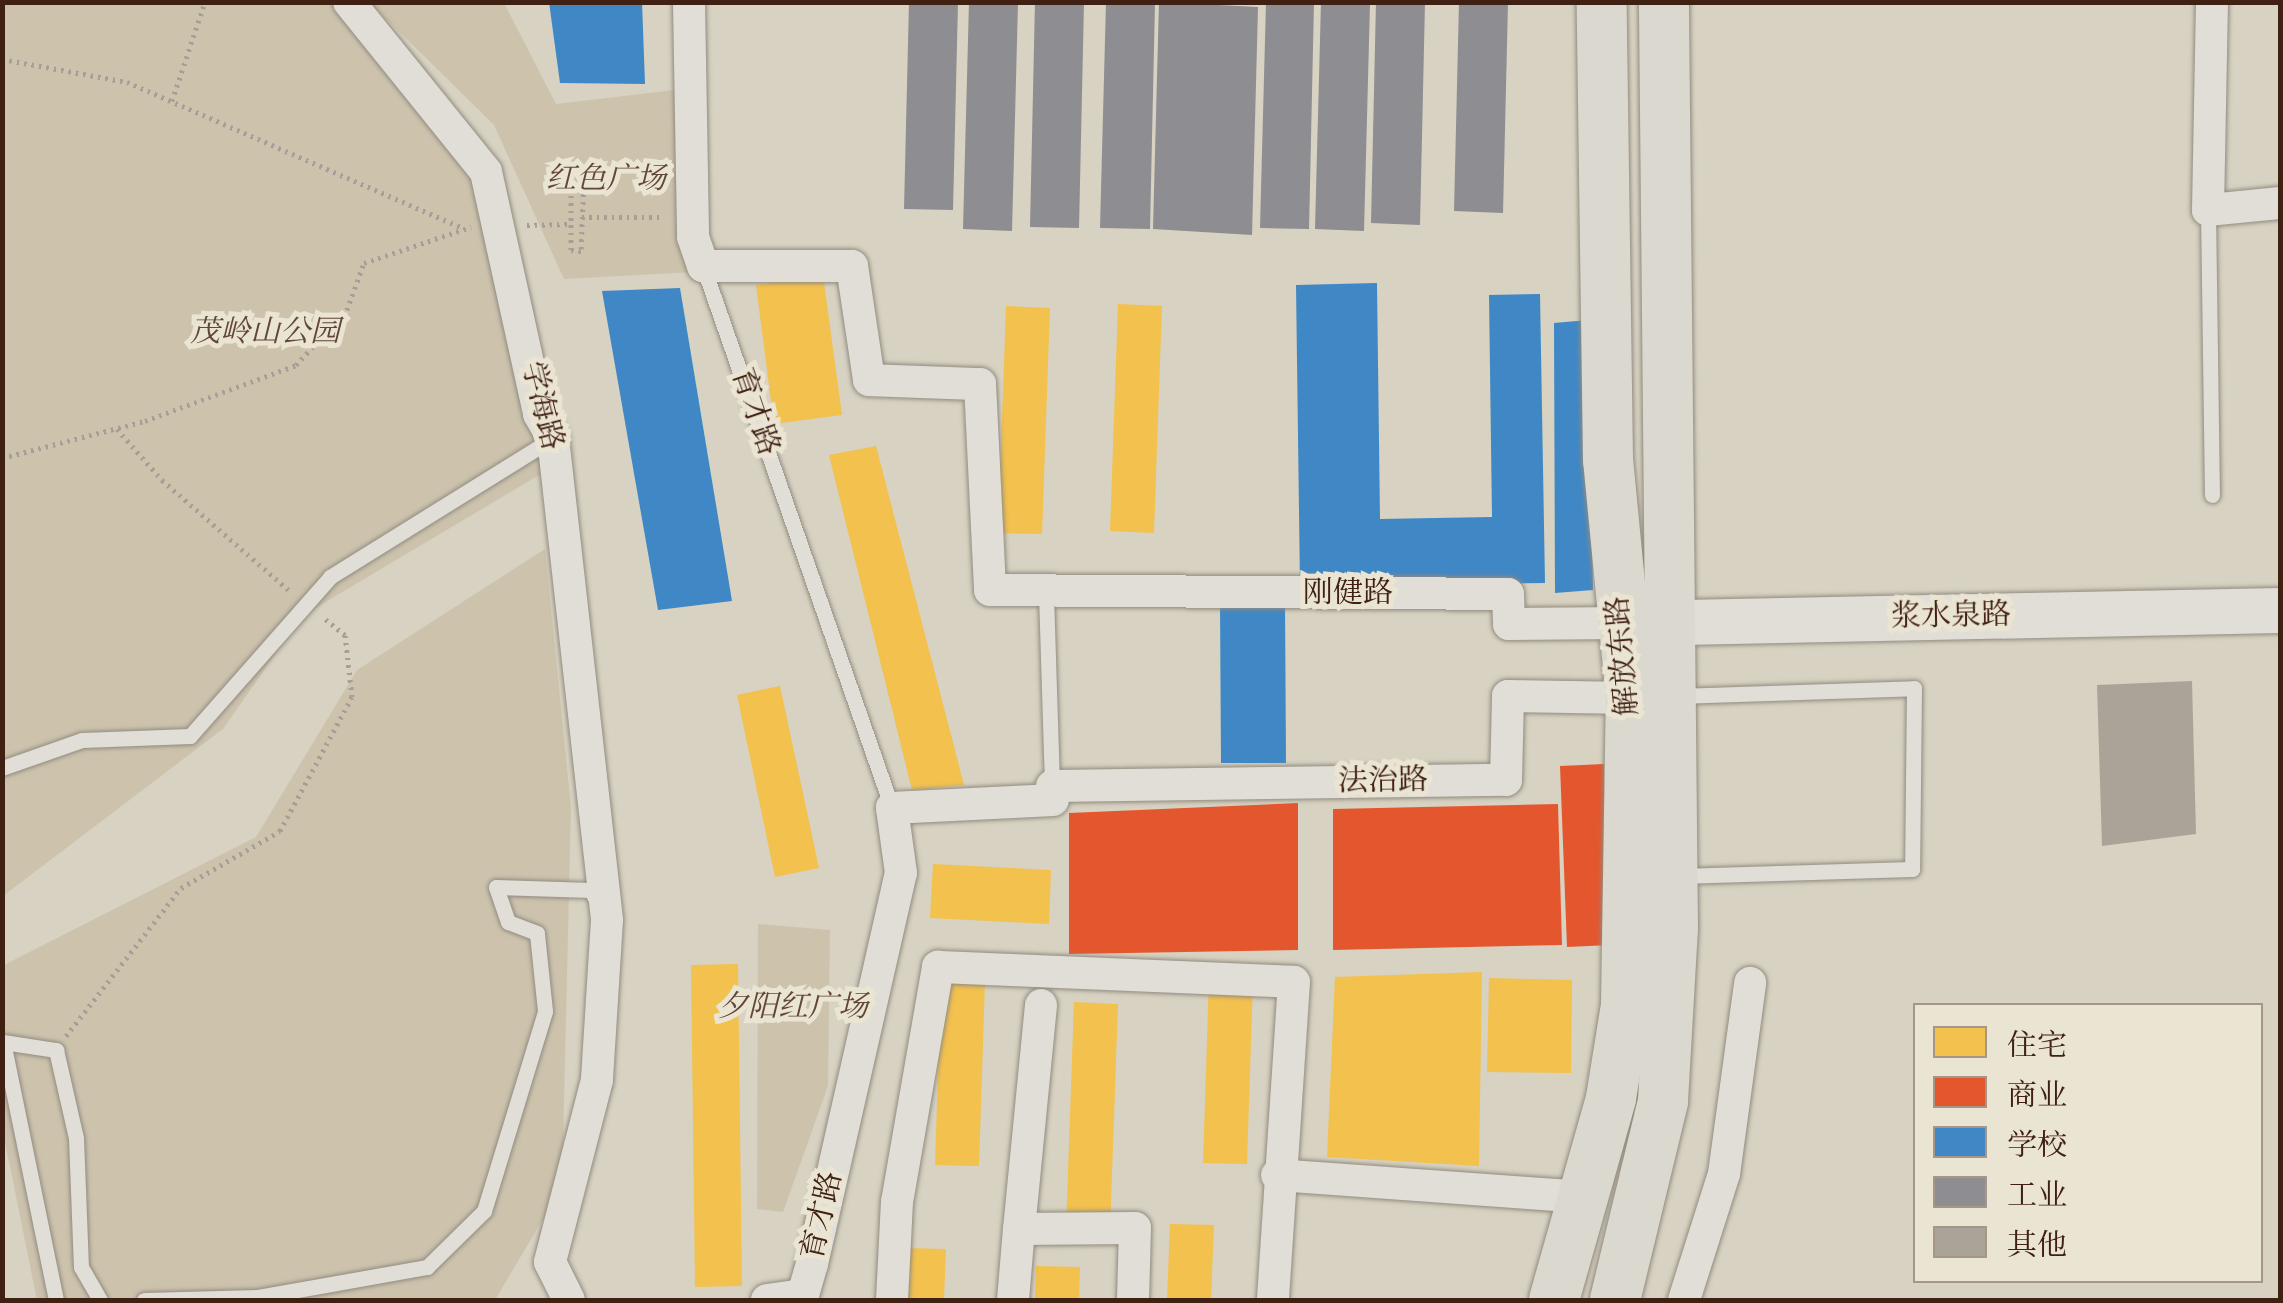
<!DOCTYPE html>
<html>
<head>
<meta charset="utf-8">
<style>
	body { margin:0 }
	#map { position:relative; width:2283px; height:1303px; overflow:hidden; background:#d7d2c1; font-family:"IM FELL DW Pica","Noto Serif SC",serif }
	div>[style] { position:absolute }
	.green>* { inset:0; background:#cdc3ad }
	.homes>* { inset:0; background:#f2c14e }
	.shops>* { inset:0; background:#e4572e }
	.schools>* { inset:0; background:#3f88c5 }
	.industry>* { inset:0; background:#8d8d92 }
	.building>* { inset:0; background:#aaa498 }
	.path>* { height:5px; margin-top:-2.5px; transform-origin:0; background:repeating-linear-gradient(90deg,#a59f97 0 2.5px,transparent 0 7.5px) }
	.roads { filter:drop-shadow(0 0 2px #928b80) drop-shadow(0 0 2px #928b80) }
	.lane>* { height:15px; margin:-7.5px; padding:0 7.5px; transform-origin:7.5px; border-radius:7.5px; background:#e0ded6 }
	.street>* { height:32px; margin:-16px; padding:0 16px; transform-origin:16px; border-radius:16px; background:#e0ded6 }
	.secondary>* { height:45px; margin:-22.5px; padding:0 22.5px; transform-origin:22.5px; border-radius:22.5px; background:#e0ded6 }
	.primary>* { height:50px; margin:-25px; padding:0 25px; transform-origin:25px; border-radius:25px; background:#dbd8cf }
	span { translate:-50% -50%; white-space:nowrap; text-align:center; line-height:1.15; -webkit-text-stroke:10px #eae4d2; paint-order:stroke }
	.park-label { font-size:30px; color:#624636; font-style:italic }
	.street-label { font-size:30px; color:#412014 }
	.frame { position:absolute; inset:0; border:5px solid #412014; pointer-events:none }
	.legend { position:absolute; left:1913px; top:1003px; width:350px; height:280px; box-sizing:border-box; background:#eae4d2; border:2px solid #a69686; margin:0; padding:12px 18px; list-style:none; font-size:30px; color:#412014 }
	.legend li { display:flex; align-items:center; gap:20px; height:50px }
	.legend b { width:50px; border:2px solid #a69686 }
</style>
</head>
<body>
<div id="map">
	<div class="green">
		<i style="clip-path:polygon(3px 3px,354px 3px,505px 214px,561px 462px,302px 616px,223px 729px,3px 896px)"></i>
		<i style="clip-path:polygon(370px 3px,504px 3px,556px 104px,683px 89px,694px 272px,564px 279px,494px 125px)"></i>
		<i style="clip-path:polygon(545px 549px,571px 807px,562px 1187px,495px 1300px,37px 1300px,3px 1132px,2px 966px,256px 837px,357px 670px)"></i>
		<i style="clip-path:polygon(758px 924px,830px 930px,828px 1086px,783px 1212px,757px 1209px)"></i>
	</div>
	<div class="homes">
		<i style="clip-path:polygon(823px 275px,842px 415px,774px 424px,756px 285px)"></i>
		<i style="clip-path:polygon(1118px 304px,1162px 306px,1154px 533px,1110px 531px)"></i>
		<i style="clip-path:polygon(1006px 306px,1050px 308px,1042px 534px,998px 533px)"></i>
		<i style="clip-path:polygon(876px 446px,964px 785px,912px 790px,829px 455px)"></i>
		<i style="clip-path:polygon(780px 686px,819px 868px,775px 877px,737px 695px)"></i>
		<i style="clip-path:polygon(933px 864px,1051px 870px,1049px 924px,930px 918px)"></i>
		<i style="clip-path:polygon(738px 964px,742px 1286px,695px 1287px,691px 965px)"></i>
		<i style="clip-path:polygon(1482px 972px,1479px 1166px,1327px 1157px,1335px 977px)"></i>
		<i style="clip-path:polygon(1209px 978px,1253px 979px,1247px 1164px,1203px 1163px)"></i>
		<i style="clip-path:polygon(1489px 978px,1572px 980px,1571px 1073px,1487px 1072px)"></i>
		<i style="clip-path:polygon(941px 980px,985px 981px,979px 1166px,935px 1165px)"></i>
		<i style="clip-path:polygon(1074px 1002px,1118px 1004px,1110px 1231px,1066px 1229px)"></i>
		<i style="clip-path:polygon(1170px 1224px,1214px 1225px,1211px 1300px,1167px 1300px)"></i>
		<i style="clip-path:polygon(902px 1248px,946px 1249px,944px 1300px,900px 1300px)"></i>
		<i style="clip-path:polygon(1036px 1266px,1080px 1267px,1079px 1300px,1035px 1300px)"></i>
	</div>
	<div class="shops">
		<i style="clip-path:polygon(1604px 764px,1611px 945px,1567px 947px,1560px 766px)"></i>
		<i style="clip-path:polygon(1298px 803px,1298px 950px,1069px 954px,1069px 813px)"></i>
		<i style="clip-path:polygon(1558px 804px,1562px 945px,1333px 950px,1333px 809px)"></i>
	</div>
	<div class="schools">
		<i style="clip-path:polygon(549px 2px,642px 2px,645px 84px,560px 83px)"></i>
		<i style="clip-path:polygon(1377px 283px,1380px 519px,1492px 517px,1489px 295px,1540px 294px,1545px 583px,1300px 587px,1296px 285px)"></i>
		<i style="clip-path:polygon(680px 288px,732px 601px,658px 610px,602px 291px)"></i>
		<i style="clip-path:polygon(1588px 320px,1593px 590px,1555px 593px,1554px 323px)"></i>
		<i style="clip-path:polygon(1220px 603px,1285px 603px,1286px 763px,1221px 763px)"></i>
	</div>
	<div class="industry">
		<i style="clip-path:polygon(909px 2px,958px 2px,953px 210px,904px 209px)"></i>
		<i style="clip-path:polygon(969px 2px,1018px 3px,1012px 231px,963px 229px)"></i>
		<i style="clip-path:polygon(1035px 2px,1084px 2px,1079px 228px,1030px 227px)"></i>
		<i style="clip-path:polygon(1106px 2px,1155px 2px,1150px 229px,1100px 228px)"></i>
		<i style="clip-path:polygon(1159px 2px,1258px 7px,1252px 235px,1153px 229px)"></i>
		<i style="clip-path:polygon(1266px 2px,1314px 2px,1309px 229px,1260px 228px)"></i>
		<i style="clip-path:polygon(1321px 2px,1370px 3px,1364px 231px,1315px 229px)"></i>
		<i style="clip-path:polygon(1376px 2px,1425px 2px,1420px 225px,1371px 223px)"></i>
		<i style="clip-path:polygon(1459px 2px,1508px 2px,1503px 213px,1454px 211px)"></i>
	</div>
	<div class="building">
		<i style="clip-path:polygon(2192px 681px,2196px 834px,2102px 846px,2097px 685px)"></i>
	</div>
	<div class="path">
		<i style="left:2px;top:59px;width:127px;rotate:10.4deg"></i>
		<i style="left:127px;top:82px;width:364px;rotate:23.5deg"></i>
		<i style="left:172px;top:101px;width:104px;rotate:-71.6deg"></i>
		<i style="left:584px;top:179px;width:72px;rotate:92.4deg"></i>
		<i style="left:581px;top:251px;width:10px;rotate:-174deg"></i>
		<i style="left:571px;top:250px;width:70px;rotate:-90deg"></i>
		<i style="left:571px;top:180px;width:13px;rotate:-4deg"></i>
		<i style="left:582px;top:217px;width:82px"></i>
		<i style="left:527px;top:225px;width:43px;rotate:-1.3deg"></i>
		<i style="left:117px;top:429px;width:68px;rotate:48.6deg"></i>
		<i style="left:162px;top:480px;width:171px;rotate:41deg"></i>
		<i style="left:2px;top:458px;width:148px;rotate:-14.5deg"></i>
		<i style="left:145px;top:421px;width:161px;rotate:-20.3deg"></i>
		<i style="left:296px;top:365px;width:75px;rotate:-47.2deg"></i>
		<i style="left:347px;top:310px;width:50px;rotate:-70.1deg"></i>
		<i style="left:364px;top:263px;width:113px;rotate:-18.6deg"></i>
		<i style="left:66px;top:1036px;width:187px;rotate:-52.2deg"></i>
		<i style="left:181px;top:888px;width:114px;rotate:-29.9deg"></i>
		<i style="left:280px;top:831px;width:152px;rotate:-61.8deg"></i>
		<i style="left:352px;top:697px;width:62px;rotate:-96.4deg"></i>
		<i style="left:345px;top:635px;width:28px;rotate:-141deg"></i>
	</div>
	<div class="roads">
		<div class="lane">
			<i style="left:2208px;top:210px;width:285px;rotate:89.2deg"></i>
			<i style="left:703px;top:266px;width:574px;rotate:70.78deg"></i>
			<i style="left:1046px;top:594px;width:192px;rotate:88.2deg"></i>
			<i style="left:1677px;top:696px;width:237px;rotate:-1.9deg"></i>
			<i style="left:1914px;top:688px;width:181px;rotate:90.6deg"></i>
			<i style="left:1912px;top:869px;width:234px;rotate:178.3deg"></i>
			<i style="left:2px;top:768px;width:85px;rotate:-19.3deg"></i>
			<i style="left:82px;top:740px;width:108px;rotate:-2.1deg"></i>
			<i style="left:190px;top:736px;width:212px;rotate:-48.6deg"></i>
			<i style="left:330px;top:577px;width:261px;rotate:-31.9deg"></i>
			<i style="left:56px;top:1300px;width:263px;rotate:-101.6deg"></i>
			<i style="left:3px;top:1042px;width:54px;rotate:8.6deg"></i>
			<i style="left:56px;top:1050px;width:90px;rotate:77.2deg"></i>
			<i style="left:76px;top:1138px;width:129px;rotate:87.8deg"></i>
			<i style="left:81px;top:1267px;width:38px;rotate:60deg"></i>
			<i style="left:144px;top:1300px;width:114px;rotate:-1.5deg"></i>
			<i style="left:258px;top:1297px;width:172px;rotate:-10.1deg"></i>
			<i style="left:427px;top:1267px;width:80px;rotate:-44.5deg"></i>
			<i style="left:484px;top:1211px;width:209px;rotate:-73deg"></i>
			<i style="left:545px;top:1011px;width:78px;rotate:-95.9deg"></i>
			<i style="left:537px;top:933px;width:31px;rotate:-159deg"></i>
			<i style="left:508px;top:922px;width:37px;rotate:-109deg"></i>
			<i style="left:496px;top:887px;width:95px;rotate:1.8deg"></i>
			<i style="left:591px;top:890px;width:16px;rotate:63deg"></i>
		</div>
		<div class="street">
			<i style="left:349px;top:2px;width:218px;rotate:51.1deg"></i>
			<i style="left:486px;top:172px;width:248px;rotate:77.6deg"></i>
			<i style="left:539px;top:414px;width:28px;rotate:60deg"></i>
			<i style="left:553px;top:438px;width:485px;rotate:83.6deg"></i>
			<i style="left:607px;top:920px;width:160px;rotate:93.6deg"></i>
			<i style="left:597px;top:1080px;width:188px;rotate:104.5deg"></i>
			<i style="left:550px;top:1262px;width:42px;rotate:63.4deg"></i>
			<i style="left:689px;top:2px;width:235px;rotate:89deg"></i>
			<i style="left:693px;top:237px;width:31px;rotate:71deg"></i>
			<i style="left:703px;top:266px;width:149px"></i>
			<i style="left:852px;top:266px;width:115px;rotate:81.5deg"></i>
			<i style="left:869px;top:380px;width:111px;rotate:2.1deg"></i>
			<i style="left:980px;top:384px;width:206px;rotate:87.2deg"></i>
			<i style="left:990px;top:590px;width:518px;rotate:0.44deg"></i>
			<i style="left:1508px;top:594px;width:30px;rotate:88deg"></i>
			<i style="left:1509px;top:624px;width:112px;rotate:-0.5deg"></i>
			<i style="left:2212px;top:2px;width:208px;rotate:91.1deg"></i>
			<i style="left:2208px;top:210px;width:72px;rotate:-5.6deg"></i>
			<i style="left:1052px;top:786px;width:454px;rotate:-0.8deg"></i>
			<i style="left:1506px;top:780px;width:84px;rotate:-88.6deg"></i>
			<i style="left:1508px;top:696px;width:123px;rotate:0.9deg"></i>
			<i style="left:1041px;top:1005px;width:225px;rotate:95.6deg"></i>
			<i style="left:1019px;top:1229px;width:116px;rotate:-0.5deg"></i>
			<i style="left:1135px;top:1228px;width:72px;rotate:91.6deg"></i>
			<i style="left:1277px;top:1175px;width:309px;rotate:4.1deg"></i>
			<i style="left:767px;top:1300px;width:36px;rotate:-8deg"></i>
			<i style="left:803px;top:1295px;width:32px;rotate:-74deg"></i>
			<i style="left:812px;top:1264px;width:401px;rotate:-77.2deg"></i>
			<i style="left:901px;top:873px;width:66px;rotate:-97.9deg"></i>
			<i style="left:892px;top:808px;width:161px;rotate:-2.8deg"></i>
			<i style="left:892px;top:1300px;width:98px;rotate:-87.1deg"></i>
			<i style="left:897px;top:1202px;width:239px;rotate:-80.1deg"></i>
			<i style="left:938px;top:967px;width:356px;rotate:2.4deg"></i>
			<i style="left:1294px;top:982px;width:319px;rotate:93.8deg"></i>
			<i style="left:1013px;top:1300px;width:71px;rotate:-85.2deg"></i>
			<i style="left:1684px;top:1300px;width:132px;rotate:-72.4deg"></i>
			<i style="left:1724px;top:1174px;width:193px;rotate:-82.2deg"></i>
		</div>
		<div class="secondary">
			<i style="left:1633px;top:623px;width:647px;rotate:-1.15deg"></i>
		</div>
		<div class="primary">
			<i style="left:1554px;top:1300px;width:210px;rotate:-74.2deg"></i>
			<i style="left:1611px;top:1098px;width:94px;rotate:-80.8deg"></i>
			<i style="left:1626px;top:1005px;width:307px;rotate:-89.1deg"></i>
			<i style="left:1631px;top:698px;width:239px;rotate:-95.5deg"></i>
			<i style="left:1608px;top:460px;width:458px;rotate:-90.8deg"></i>
			<i style="left:1615px;top:1300px;width:205px;rotate:-76.4deg"></i>
			<i style="left:1663px;top:1101px;width:172px;rotate:-86.7deg"></i>
			<i style="left:1673px;top:929px;width:927px;rotate:-90.56deg"></i>
		</div>
	</div>
	<div class="park-label">
		<span style="left:606px;top:180px">红色广场</span>
		<span style="left:265px;top:333px">茂岭山公园</span>
		<span style="left:793px;top:1008px">夕阳红广场</span>
	</div>
	<div class="street-label">
		<span style="left:541px;top:406px;rotate:76deg">学海路</span>
		<span style="left:754px;top:412px;rotate:71deg">育才路</span>
		<span style="left:1348px;top:594px">刚健路</span>
		<span style="left:1951px;top:617px;rotate:-1deg">浆水泉路</span>
		<span style="left:1624px;top:656px;rotate:-95deg">解放东路</span>
		<span style="left:1383px;top:782px;rotate:-1deg">法治路</span>
		<span style="left:823px;top:1216px;rotate:-77deg">育才路</span>
	</div>
	<div class="frame"></div>
	<ul class="legend">
	<li><b style="height:28px;background:#f2c14e"></b>住宅</li>
	<li><b style="height:28px;background:#e4572e"></b>商业</li>
	<li><b style="height:28px;background:#3f88c5"></b>学校</li>
	<li><b style="height:28px;background:#8d8d92"></b>工业</li>
	<li><b style="height:28px;background:#aaa498"></b>其他</li>
	</ul>
</div>
</body>
</html>
